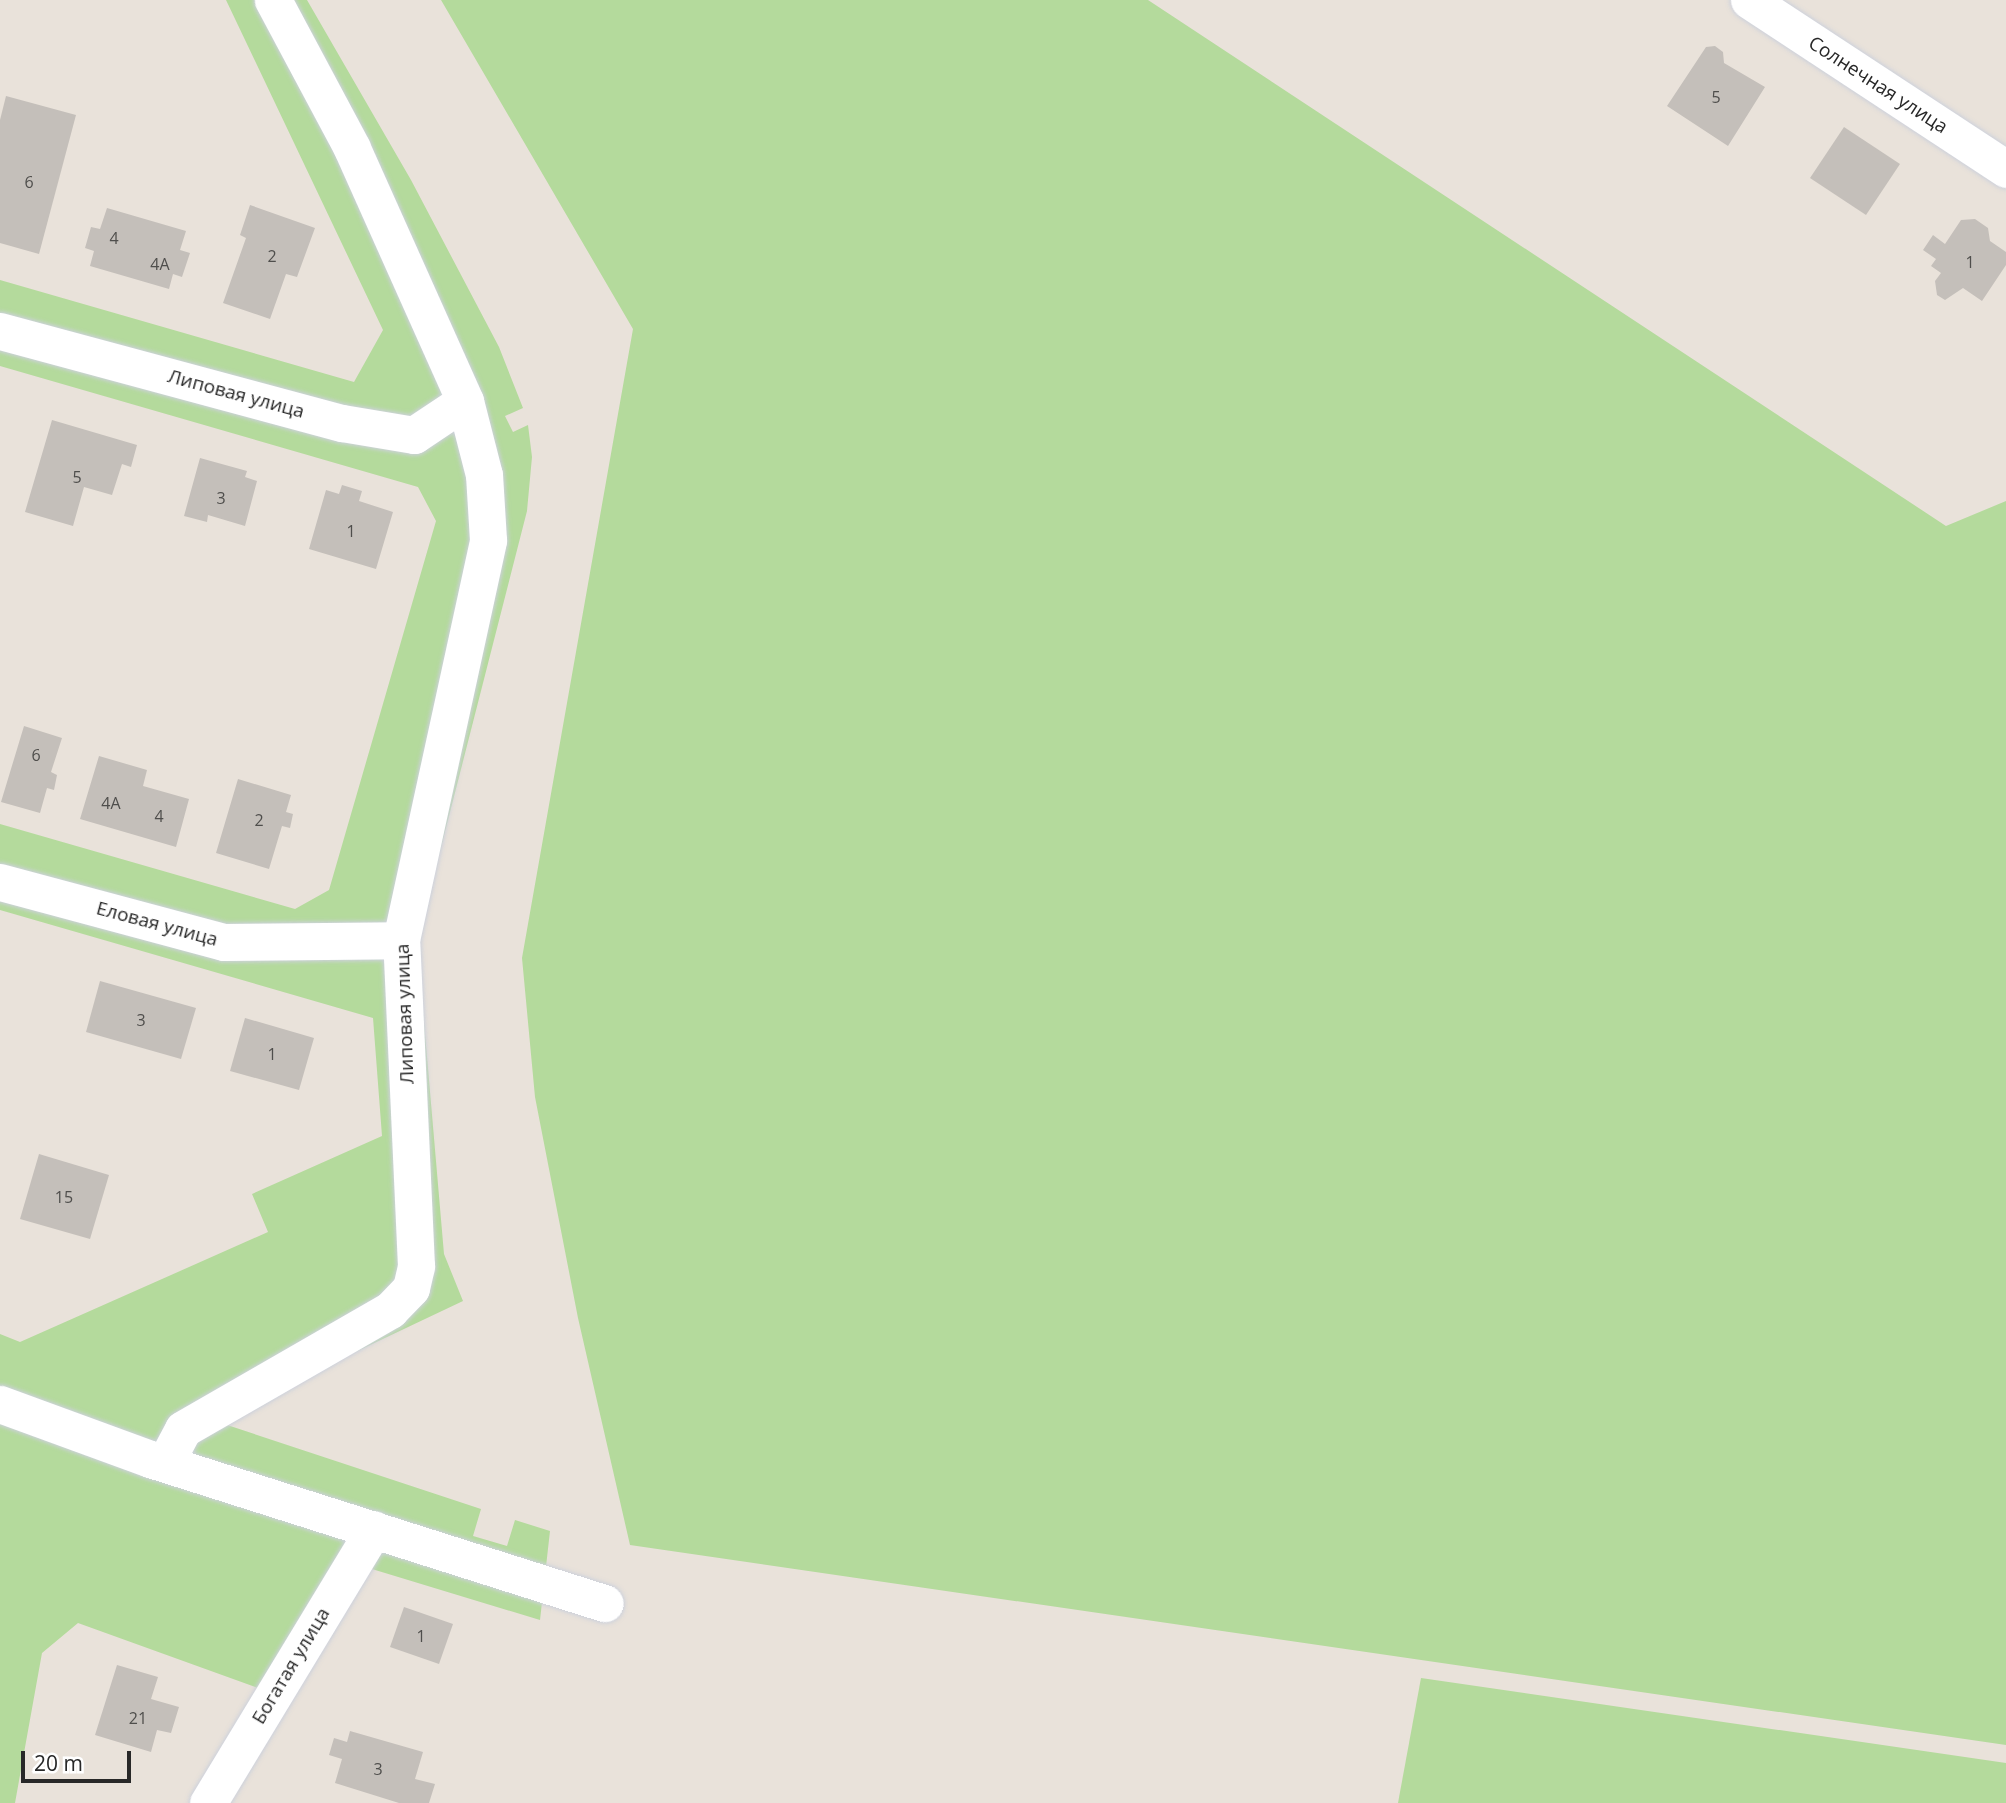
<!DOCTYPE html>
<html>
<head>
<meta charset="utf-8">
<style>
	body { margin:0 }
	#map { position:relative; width:2006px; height:1803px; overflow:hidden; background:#e9e2da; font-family:"Open Sans",sans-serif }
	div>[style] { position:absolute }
	.green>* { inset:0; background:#b4da9c }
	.building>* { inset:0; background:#c4bfba }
	.roads { filter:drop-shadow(0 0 2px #cdd1db) drop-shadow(0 0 2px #cdd1db) }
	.street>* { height:37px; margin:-18.5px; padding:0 18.5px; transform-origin:18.5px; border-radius:18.5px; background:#fff }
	span { translate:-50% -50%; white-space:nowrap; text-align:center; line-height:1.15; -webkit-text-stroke:5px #fff; paint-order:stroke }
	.number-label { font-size:16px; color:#4f4e4c }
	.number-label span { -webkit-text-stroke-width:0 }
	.street-label { font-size:19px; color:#282828 }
	.scale { position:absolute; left:21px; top:1751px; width:110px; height:32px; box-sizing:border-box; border:4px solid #282828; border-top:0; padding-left:9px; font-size:21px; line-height:24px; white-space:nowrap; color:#282828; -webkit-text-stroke:5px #fff; paint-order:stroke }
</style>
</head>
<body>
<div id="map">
	<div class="green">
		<i style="clip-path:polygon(226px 0,307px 0,411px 180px,499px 347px,523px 408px,505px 416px,513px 432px,528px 425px,532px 457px,527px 511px,417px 941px,444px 1254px,463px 1301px,212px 1420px,481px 1509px,473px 1536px,507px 1546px,515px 1520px,550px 1531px,540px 1620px,339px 1559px,258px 1688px,78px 1623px,42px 1653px,15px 1803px,0 1803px,0 1334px,20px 1342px,268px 1232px,252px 1194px,382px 1136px,373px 1018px,0 910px,0 824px,295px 909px,329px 890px,436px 521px,418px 487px,0 366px,0 280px,354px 382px,383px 330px)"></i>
		<i style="clip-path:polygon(441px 0,1148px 0,1946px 526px,2006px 501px,2006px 1745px,630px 1545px,578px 1318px,535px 1097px,522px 958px,633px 329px)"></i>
		<i style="clip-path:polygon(1421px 1678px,2006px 1763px,2006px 1803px,1398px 1803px)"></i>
	</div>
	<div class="building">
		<i style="clip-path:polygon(1715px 46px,1723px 52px,1724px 63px,1765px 87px,1728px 146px,1667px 106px,1706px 47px)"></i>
		<i style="clip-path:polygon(6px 96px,76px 115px,39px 254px,0 243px,0 120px)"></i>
		<i style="clip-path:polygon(1844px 127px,1900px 164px,1866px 215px,1810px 178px)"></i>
		<i style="clip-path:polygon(250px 205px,315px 228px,297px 277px,286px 274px,270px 319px,223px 303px,246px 238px,240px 235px)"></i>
		<i style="clip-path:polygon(107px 208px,186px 231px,180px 250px,190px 253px,182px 277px,173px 274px,169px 289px,90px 266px,94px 251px,85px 248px,91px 227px,100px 229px)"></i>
		<i style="clip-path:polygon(1975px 219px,1988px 228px,1990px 241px,2006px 252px,2006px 265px,1982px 301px,1963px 288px,1945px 300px,1937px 295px,1935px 281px,1941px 273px,1931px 266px,1936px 259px,1923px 250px,1933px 235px,1945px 244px,1961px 220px)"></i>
		<i style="clip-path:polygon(52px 420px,137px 445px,131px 467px,122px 464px,112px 495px,84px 487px,73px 526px,25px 512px)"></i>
		<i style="clip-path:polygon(200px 458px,247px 471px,245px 477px,257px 481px,245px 526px,208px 515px,207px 522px,184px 516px)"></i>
		<i style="clip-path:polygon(342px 485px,362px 491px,359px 501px,393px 512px,376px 569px,309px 549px,326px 490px,339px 494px)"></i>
		<i style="clip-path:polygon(24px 726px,62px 738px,51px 772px,57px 775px,54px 790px,47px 788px,40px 813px,1px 802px)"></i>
		<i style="clip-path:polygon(99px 756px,147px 770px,143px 786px,189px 799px,176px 847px,80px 819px)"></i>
		<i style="clip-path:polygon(238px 779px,291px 795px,286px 812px,293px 814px,290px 828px,282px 826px,269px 869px,216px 853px)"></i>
		<i style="clip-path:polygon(100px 981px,196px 1008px,181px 1059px,86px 1032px)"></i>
		<i style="clip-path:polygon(245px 1018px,314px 1038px,299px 1090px,230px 1071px)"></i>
		<i style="clip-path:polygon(39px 1154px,109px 1175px,90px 1239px,20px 1219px)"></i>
		<i style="clip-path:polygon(404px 1607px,453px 1624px,439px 1664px,390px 1647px)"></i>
		<i style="clip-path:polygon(117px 1665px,158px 1677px,151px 1699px,179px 1707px,171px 1733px,157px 1730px,151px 1752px,95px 1735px)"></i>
		<i style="clip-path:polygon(350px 1731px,423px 1752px,415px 1779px,435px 1784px,429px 1803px,399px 1803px,335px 1783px,342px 1759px,329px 1755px,334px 1738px,347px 1742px)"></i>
	</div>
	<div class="roads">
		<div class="street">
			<i style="left:1749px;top:0;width:308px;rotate:33.3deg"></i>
			<i style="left:0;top:331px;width:354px;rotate:15.1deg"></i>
			<i style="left:342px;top:423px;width:73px;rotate:9.5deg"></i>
			<i style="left:414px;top:435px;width:61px;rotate:-33.7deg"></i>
			<i style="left:0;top:882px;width:232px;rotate:15deg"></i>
			<i style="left:224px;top:942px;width:177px;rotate:-0.6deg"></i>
			<i style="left:0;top:1404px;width:160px;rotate:20.1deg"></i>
			<i style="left:150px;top:1459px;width:477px;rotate:17.6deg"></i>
			<i style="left:165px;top:1463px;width:38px;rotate:-62deg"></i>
			<i style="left:183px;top:1429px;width:239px;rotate:-29.9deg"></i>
			<i style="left:390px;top:1310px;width:30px;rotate:-46deg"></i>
			<i style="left:411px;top:1288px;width:23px;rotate:-77deg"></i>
			<i style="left:416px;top:1266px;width:326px;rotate:-92.6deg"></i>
			<i style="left:401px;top:940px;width:409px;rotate:-77.7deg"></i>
			<i style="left:488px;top:540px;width:65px;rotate:-93.5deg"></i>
			<i style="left:484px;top:475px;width:76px;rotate:-104.4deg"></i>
			<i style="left:465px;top:401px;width:277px;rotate:-114.1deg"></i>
			<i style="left:352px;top:148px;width:168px;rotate:-118.1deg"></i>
			<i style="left:208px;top:1803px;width:320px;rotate:-58.8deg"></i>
		</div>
	</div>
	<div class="number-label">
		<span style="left:1716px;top:97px">5</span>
		<span style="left:29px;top:182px">6</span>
		<span style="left:114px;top:238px">4</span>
		<span style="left:272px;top:256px">2</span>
		<span style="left:1970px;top:262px">1</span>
		<span style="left:160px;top:264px">4А</span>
		<span style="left:77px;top:477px">5</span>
		<span style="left:221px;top:498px">3</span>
		<span style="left:351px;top:531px">1</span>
		<span style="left:36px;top:755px">6</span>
		<span style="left:111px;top:803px">4А</span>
		<span style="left:159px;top:816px">4</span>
		<span style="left:259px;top:820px">2</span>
		<span style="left:141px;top:1020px">3</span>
		<span style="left:272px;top:1054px">1</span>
		<span style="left:64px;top:1197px">15</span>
		<span style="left:421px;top:1636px">1</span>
		<span style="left:138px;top:1718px">21</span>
		<span style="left:378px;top:1769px">3</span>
	</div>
	<div class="street-label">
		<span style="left:1878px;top:85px;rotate:33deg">Солнечная улица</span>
		<span style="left:236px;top:394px;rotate:15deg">Липовая улица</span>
		<span style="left:157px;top:924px;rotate:15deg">Еловая улица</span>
		<span style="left:405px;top:1014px;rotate:-92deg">Липовая улица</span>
		<span style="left:291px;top:1666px;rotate:-59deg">Богатая улица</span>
	</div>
	<div class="scale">20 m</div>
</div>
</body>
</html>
